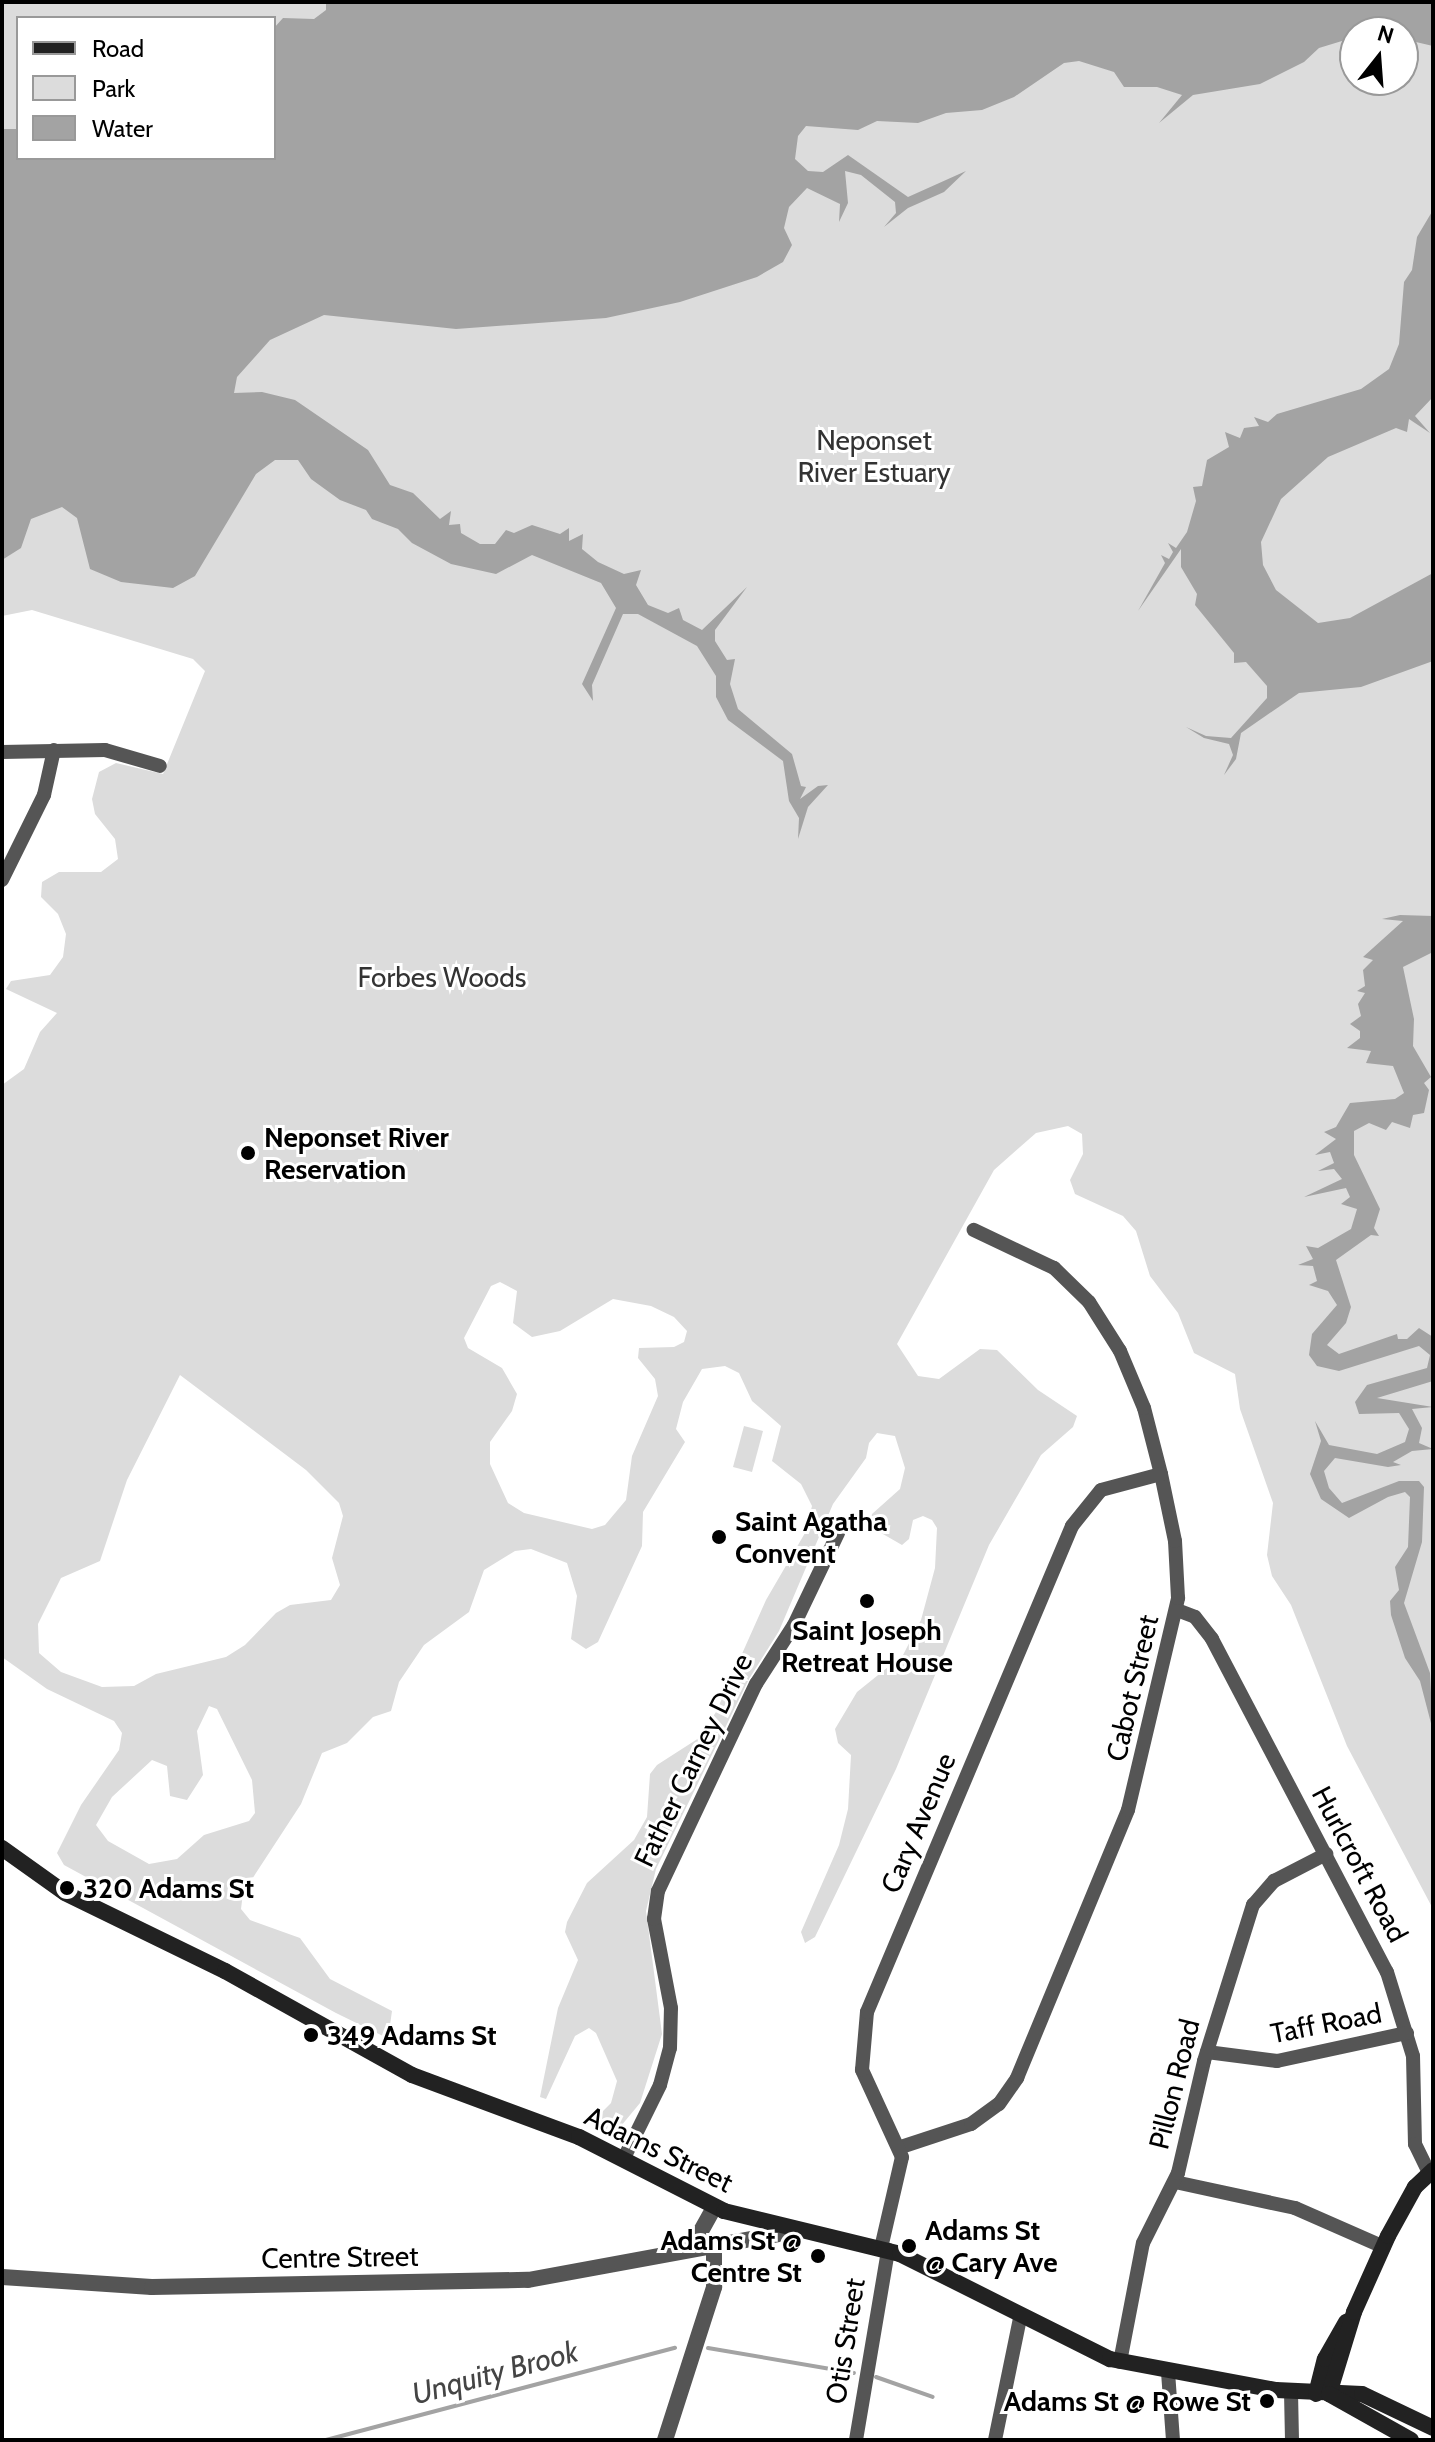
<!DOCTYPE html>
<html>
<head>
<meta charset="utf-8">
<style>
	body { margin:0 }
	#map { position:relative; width:1435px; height:2442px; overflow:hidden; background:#fff; font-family:Cabin,sans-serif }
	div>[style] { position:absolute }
	.green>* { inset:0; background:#dcdcdc }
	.water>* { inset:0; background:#a3a3a3 }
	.stream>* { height:4px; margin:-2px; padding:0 2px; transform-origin:2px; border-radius:2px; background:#a3a3a3 }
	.minor>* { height:14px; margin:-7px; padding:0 7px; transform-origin:7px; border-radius:7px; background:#555 }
	.tertiary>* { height:16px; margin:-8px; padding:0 8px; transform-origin:8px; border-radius:8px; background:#555 }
	.secondary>* { height:16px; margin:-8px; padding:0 8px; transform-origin:8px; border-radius:8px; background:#222 }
	.dots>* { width:22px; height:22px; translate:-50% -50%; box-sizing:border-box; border:4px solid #fff; border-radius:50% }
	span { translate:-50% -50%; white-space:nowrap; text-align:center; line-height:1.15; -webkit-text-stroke:6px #fff; paint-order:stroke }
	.park-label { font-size:28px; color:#333 }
	.poi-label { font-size:28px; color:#000; font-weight:700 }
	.left { translate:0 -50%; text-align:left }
	.right { translate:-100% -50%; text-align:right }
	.street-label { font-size:28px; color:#000 }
	.water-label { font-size:30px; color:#444; font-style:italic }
	.frame { position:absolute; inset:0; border:4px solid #000; pointer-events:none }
	.legend { position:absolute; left:16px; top:16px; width:260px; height:144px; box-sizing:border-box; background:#fff; border:2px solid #999; margin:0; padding:10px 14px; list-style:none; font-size:24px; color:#000 }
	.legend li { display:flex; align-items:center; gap:16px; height:40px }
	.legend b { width:40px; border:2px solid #999 }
	.north { position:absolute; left:1339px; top:16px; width:80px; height:80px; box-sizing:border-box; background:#fff; border:2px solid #999; border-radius:50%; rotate:17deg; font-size:22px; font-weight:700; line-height:32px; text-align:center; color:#000 }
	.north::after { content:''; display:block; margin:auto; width:28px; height:36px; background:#000; clip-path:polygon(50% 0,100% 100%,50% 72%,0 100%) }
</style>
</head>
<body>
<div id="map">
	<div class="green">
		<i style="clip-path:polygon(evenodd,2px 2px,1433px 2px,1433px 1909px,1347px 1746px,1291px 1605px,1272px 1576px,1267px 1555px,1273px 1503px,1240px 1409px,1235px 1374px,1194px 1353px,1178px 1313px,1150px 1276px,1136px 1231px,1123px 1216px,1075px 1194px,1070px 1180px,1083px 1154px,1082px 1134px,1068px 1126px,1036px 1133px,994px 1170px,897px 1344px,918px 1376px,939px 1379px,980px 1349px,997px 1350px,1038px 1390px,1077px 1416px,1073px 1427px,1041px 1455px,989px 1545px,896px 1769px,815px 1937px,805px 1943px,801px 1932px,839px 1845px,848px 1809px,851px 1755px,838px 1743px,835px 1729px,857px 1692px,903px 1655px,921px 1620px,935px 1568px,937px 1528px,932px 1520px,923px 1516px,913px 1520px,909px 1539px,902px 1545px,869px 1526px,872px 1514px,900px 1489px,905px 1468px,895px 1436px,877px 1433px,869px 1443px,866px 1458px,833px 1504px,779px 1631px,749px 1679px,656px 1869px,646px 1911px,662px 2034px,640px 2103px,616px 2132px,606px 2132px,596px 2118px,611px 2103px,617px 2081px,596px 2033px,589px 2028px,575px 2036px,546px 2099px,540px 2097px,558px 2008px,578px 1960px,565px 1932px,567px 1922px,587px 1883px,634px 1840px,647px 1817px,650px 1774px,657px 1765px,699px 1738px,716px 1712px,766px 1600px,805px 1533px,812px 1506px,801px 1484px,772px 1461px,781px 1426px,752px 1401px,739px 1373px,725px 1366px,702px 1369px,683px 1402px,676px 1429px,685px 1442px,643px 1512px,642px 1546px,598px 1642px,586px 1649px,571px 1639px,577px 1596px,567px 1563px,531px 1549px,515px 1551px,484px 1570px,469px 1612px,424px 1645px,399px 1682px,391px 1711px,373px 1717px,347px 1743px,322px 1753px,301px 1804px,243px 1893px,241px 1909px,250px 1920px,300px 1938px,330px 1979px,392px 2011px,389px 2032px,383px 2036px,336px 2013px,64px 1865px,57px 1853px,81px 1805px,119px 1750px,122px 1733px,114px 1721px,47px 1689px,2px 1657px,2px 1085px,24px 1069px,40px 1032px,57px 1013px,6px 989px,11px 981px,50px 975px,63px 957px,66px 934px,58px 914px,41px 897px,42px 882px,59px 872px,101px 872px,118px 859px,115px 839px,95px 814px,92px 799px,99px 772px,116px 763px,163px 774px,205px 671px,193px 659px,32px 610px,2px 616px,2px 2px,18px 18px,274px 18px,274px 158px,18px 158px,18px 18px,2px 2px,1355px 32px,1403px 32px,1403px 80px,1355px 80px,1355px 32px,2px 2px,500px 1282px,517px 1291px,513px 1323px,532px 1337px,560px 1331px,613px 1299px,651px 1306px,674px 1317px,687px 1331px,684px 1342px,674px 1347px,639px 1348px,638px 1358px,655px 1379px,658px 1396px,632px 1456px,626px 1500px,605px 1525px,592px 1529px,524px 1513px,508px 1503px,490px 1464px,490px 1442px,512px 1411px,517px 1394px,502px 1368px,468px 1348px,464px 1338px,491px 1286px,500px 1282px,2px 2px,180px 1375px,306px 1470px,339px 1503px,343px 1516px,332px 1558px,340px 1585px,331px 1600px,290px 1605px,276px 1613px,245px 1645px,226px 1657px,156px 1674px,134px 1686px,102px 1687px,61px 1672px,39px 1653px,38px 1624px,61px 1578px,100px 1561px,127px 1480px,180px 1375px,2px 2px,209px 1706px,217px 1709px,252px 1780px,255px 1813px,249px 1821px,204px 1835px,177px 1859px,149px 1864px,108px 1841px,96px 1825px,112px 1797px,152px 1760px,167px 1766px,170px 1796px,187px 1800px,203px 1775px,197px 1731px,209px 1706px)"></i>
		<i style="clip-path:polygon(744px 1426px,763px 1431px,752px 1472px,733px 1467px)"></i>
	</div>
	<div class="water">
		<i style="clip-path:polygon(326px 2px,1433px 2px,1433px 46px,1403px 39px,1403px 32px,1355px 32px,1355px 37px,1319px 48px,1304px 62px,1260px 84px,1193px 95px,1159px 123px,1182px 95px,1157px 87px,1124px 87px,1114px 72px,1079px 61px,1064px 63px,1014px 97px,982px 110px,946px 113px,918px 123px,877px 121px,858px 130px,806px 126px,798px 136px,795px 159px,808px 171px,823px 172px,848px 155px,908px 197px,966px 171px,944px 192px,908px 208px,884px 227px,896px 213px,895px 202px,861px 175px,845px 171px,848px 203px,839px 222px,840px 204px,807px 188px,789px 207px,784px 228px,792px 245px,783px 262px,757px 277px,680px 302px,606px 318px,456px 329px,324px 315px,270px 340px,237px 377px,234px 393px,262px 392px,295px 400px,368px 450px,390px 485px,413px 493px,440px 519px,451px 511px,449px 525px,460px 524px,461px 533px,480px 544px,495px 544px,506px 530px,514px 533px,532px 525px,560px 534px,569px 528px,569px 541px,583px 534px,582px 549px,598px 562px,624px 574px,641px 570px,636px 585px,648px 605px,668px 613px,679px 608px,683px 620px,702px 630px,747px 587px,715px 630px,715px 641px,727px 660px,735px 659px,730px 684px,738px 709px,792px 754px,801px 786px,806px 787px,800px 799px,818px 786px,828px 785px,808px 807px,798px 839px,799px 818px,789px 801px,783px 761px,728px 720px,716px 697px,716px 676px,697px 646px,638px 614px,623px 614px,592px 685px,593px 701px,582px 684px,616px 608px,601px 583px,532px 555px,496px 574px,451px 564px,412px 543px,398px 529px,372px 519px,366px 510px,340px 500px,311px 479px,298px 460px,275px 460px,256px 474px,195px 576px,173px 588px,121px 582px,90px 569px,77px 518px,62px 507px,31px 519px,21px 548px,2px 560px,2px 129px,18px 129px,18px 158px,274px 158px,274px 28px,283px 18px,314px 19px,326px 10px)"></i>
		<i style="clip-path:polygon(1433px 210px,1433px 397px,1415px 416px,1430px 433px,1409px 419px,1407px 432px,1396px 428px,1328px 457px,1281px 499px,1261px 542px,1263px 565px,1276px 590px,1318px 623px,1350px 618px,1433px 573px,1433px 661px,1361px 687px,1299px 693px,1241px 733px,1236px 759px,1224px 775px,1233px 755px,1229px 744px,1204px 738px,1186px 727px,1206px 736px,1231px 738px,1267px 698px,1267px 686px,1246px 662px,1234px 663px,1234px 653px,1195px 605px,1197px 594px,1181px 567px,1181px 549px,1138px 611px,1165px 563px,1161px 555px,1169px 559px,1173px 552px,1168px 543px,1176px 548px,1187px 532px,1196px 501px,1193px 487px,1202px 486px,1207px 460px,1229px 447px,1225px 432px,1240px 438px,1244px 428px,1259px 426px,1254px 417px,1268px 422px,1277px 414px,1361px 389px,1389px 369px,1399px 344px,1404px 282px,1412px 270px,1417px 237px)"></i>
		<i style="clip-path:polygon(1400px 915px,1433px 916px,1433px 952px,1403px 967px,1414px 1019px,1413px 1046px,1431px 1077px,1424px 1083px,1429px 1090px,1424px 1113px,1413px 1115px,1410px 1128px,1392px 1122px,1386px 1130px,1369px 1123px,1354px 1131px,1354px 1155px,1380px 1209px,1374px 1228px,1379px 1236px,1371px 1235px,1336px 1260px,1351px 1307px,1346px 1323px,1327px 1345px,1339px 1354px,1397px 1334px,1398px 1339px,1407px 1339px,1419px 1328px,1433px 1337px,1433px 1381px,1377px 1398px,1433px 1407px,1412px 1409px,1422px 1428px,1419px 1443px,1433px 1449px,1412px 1451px,1393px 1462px,1401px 1465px,1388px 1467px,1335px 1458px,1324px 1471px,1329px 1488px,1342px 1503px,1399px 1481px,1419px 1481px,1424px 1487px,1422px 1542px,1404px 1603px,1430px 1673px,1433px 1731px,1420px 1681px,1405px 1658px,1391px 1615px,1390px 1601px,1399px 1590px,1395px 1567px,1408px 1547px,1410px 1497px,1405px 1492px,1388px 1497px,1349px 1518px,1321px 1499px,1310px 1474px,1321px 1441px,1315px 1421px,1329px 1445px,1377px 1454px,1405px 1442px,1409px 1429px,1399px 1413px,1359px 1414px,1355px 1402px,1367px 1385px,1427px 1368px,1430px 1355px,1419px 1346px,1339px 1371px,1317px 1366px,1309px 1355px,1312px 1334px,1337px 1305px,1328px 1291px,1309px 1285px,1317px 1281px,1313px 1266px,1298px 1265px,1313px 1259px,1306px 1246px,1318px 1248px,1351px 1229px,1357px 1209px,1341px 1204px,1350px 1197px,1346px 1188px,1304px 1197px,1342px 1179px,1334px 1169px,1318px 1171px,1334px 1163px,1330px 1152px,1315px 1155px,1336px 1139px,1324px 1132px,1336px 1127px,1350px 1103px,1395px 1099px,1404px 1093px,1393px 1066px,1366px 1063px,1371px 1051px,1347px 1048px,1360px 1038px,1360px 1031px,1350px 1024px,1361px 1016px,1358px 1004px,1365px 993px,1357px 991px,1365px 986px,1363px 970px,1373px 960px,1363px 957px,1403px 921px,1382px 919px)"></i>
	</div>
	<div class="stream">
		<i style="left:708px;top:2348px;width:148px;rotate:9.7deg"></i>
		<i style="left:876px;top:2377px;width:60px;rotate:19.3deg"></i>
		<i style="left:326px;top:2440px;width:361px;rotate:-14.8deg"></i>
	</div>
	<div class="minor">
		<i style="left:2px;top:752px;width:103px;rotate:-1.1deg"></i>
		<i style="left:105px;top:750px;width:57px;rotate:16.2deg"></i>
		<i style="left:2px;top:880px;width:95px;rotate:-63.7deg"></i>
		<i style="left:44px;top:795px;width:46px;rotate:-77.5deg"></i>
		<i style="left:1177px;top:1610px;width:19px;rotate:21deg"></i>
		<i style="left:1195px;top:1617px;width:28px;rotate:52deg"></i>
		<i style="left:1212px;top:1639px;width:376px;rotate:62.3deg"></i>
		<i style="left:1387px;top:1972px;width:88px;rotate:72.8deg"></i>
		<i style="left:1413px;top:2056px;width:88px;rotate:88.7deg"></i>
		<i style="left:1415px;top:2144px;width:32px;rotate:64deg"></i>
		<i style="left:1207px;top:2052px;width:71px;rotate:7.3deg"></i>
		<i style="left:1277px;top:2061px;width:133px;rotate:-12.2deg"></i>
		<i style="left:901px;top:2147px;width:74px;rotate:-18.2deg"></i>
		<i style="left:971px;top:2124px;width:34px;rotate:-36deg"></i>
		<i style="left:999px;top:2104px;width:32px;rotate:-55deg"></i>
		<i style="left:1017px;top:2078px;width:290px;rotate:-67.5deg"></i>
		<i style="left:1128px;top:1810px;width:218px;rotate:-76.7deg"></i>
		<i style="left:1178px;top:1598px;width:57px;rotate:-93deg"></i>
		<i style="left:1175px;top:1541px;width:68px;rotate:-101.8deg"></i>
		<i style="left:1161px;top:1474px;width:68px;rotate:-104.4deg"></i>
		<i style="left:1144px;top:1408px;width:62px;rotate:-112.8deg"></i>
		<i style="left:1120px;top:1351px;width:58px;rotate:-122.3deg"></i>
		<i style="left:1089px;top:1302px;width:49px;rotate:-135.8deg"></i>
		<i style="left:1054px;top:1268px;width:89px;rotate:-154.6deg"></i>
		<i style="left:624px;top:2158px;width:81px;rotate:-63.7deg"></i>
		<i style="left:660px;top:2085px;width:38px;rotate:-75deg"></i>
		<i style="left:670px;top:2048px;width:40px;rotate:-88.6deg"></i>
		<i style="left:671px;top:2008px;width:91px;rotate:-100.8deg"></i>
		<i style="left:654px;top:1919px;width:28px;rotate:-82deg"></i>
		<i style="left:658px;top:1891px;width:229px;rotate:-64.7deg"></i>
		<i style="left:756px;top:1684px;width:70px;rotate:-57.2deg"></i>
		<i style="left:794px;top:1625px;width:102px;rotate:-64.4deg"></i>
		<i style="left:1175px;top:2182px;width:123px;rotate:12.2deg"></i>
		<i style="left:1295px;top:2208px;width:97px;rotate:23.7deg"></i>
		<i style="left:881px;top:2248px;width:93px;rotate:-77deg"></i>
		<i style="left:902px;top:2157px;width:96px;rotate:-114.7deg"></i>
		<i style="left:862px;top:2070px;width:58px;rotate:-85.1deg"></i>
		<i style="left:867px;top:2012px;width:527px;rotate:-67.13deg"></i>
		<i style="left:1072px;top:1526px;width:46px;rotate:-51.1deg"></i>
		<i style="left:1101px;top:1490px;width:62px;rotate:-14.9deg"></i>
		<i style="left:1120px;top:2362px;width:121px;rotate:-79.1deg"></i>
		<i style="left:1143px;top:2243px;width:78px;rotate:-63.4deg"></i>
		<i style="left:1178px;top:2173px;width:115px;rotate:-76.9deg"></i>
		<i style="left:1204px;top:2061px;width:164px;rotate:-72.6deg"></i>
		<i style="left:1253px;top:1905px;width:32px;rotate:-49deg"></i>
		<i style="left:1274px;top:1881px;width:59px;rotate:-27.4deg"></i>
		<i style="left:1168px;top:2372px;width:68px;rotate:85.8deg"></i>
		<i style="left:1291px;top:2392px;width:48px;rotate:88.8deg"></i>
		<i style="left:856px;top:2440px;width:193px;rotate:-80.4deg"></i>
		<i style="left:995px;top:2440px;width:125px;rotate:-78.4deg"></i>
	</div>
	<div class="tertiary">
		<i style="left:682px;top:2248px;width:16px;rotate:-30deg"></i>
		<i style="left:696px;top:2240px;width:38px;rotate:-61deg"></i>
		<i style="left:2px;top:2277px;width:150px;rotate:3.8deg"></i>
		<i style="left:152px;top:2287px;width:376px;rotate:-1.1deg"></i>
		<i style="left:528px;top:2280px;width:271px;rotate:-10.4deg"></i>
		<i style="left:665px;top:2440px;width:161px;rotate:-72.2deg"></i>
		<i style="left:714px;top:2287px;width:43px;rotate:-90deg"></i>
	</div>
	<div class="secondary">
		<i style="left:2px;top:1848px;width:77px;rotate:35.5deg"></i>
		<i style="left:65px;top:1893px;width:178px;rotate:26deg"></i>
		<i style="left:225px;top:1971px;width:214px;rotate:29.1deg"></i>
		<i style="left:412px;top:2075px;width:178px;rotate:20.4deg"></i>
		<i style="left:579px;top:2137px;width:163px;rotate:27deg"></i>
		<i style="left:724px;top:2211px;width:181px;rotate:13.7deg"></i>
		<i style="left:900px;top:2254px;width:235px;rotate:26.6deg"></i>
		<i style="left:1110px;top:2359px;width:169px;rotate:10.6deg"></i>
		<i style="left:1276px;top:2390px;width:86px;rotate:2.7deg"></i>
		<i style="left:1362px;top:2394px;width:79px;rotate:25.6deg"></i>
		<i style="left:1316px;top:2394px;width:36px;rotate:-76deg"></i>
		<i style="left:1325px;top:2359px;width:43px;rotate:-60.4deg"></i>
		<i style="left:1329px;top:2394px;width:86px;rotate:-73deg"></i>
		<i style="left:1354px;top:2312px;width:83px;rotate:-65.9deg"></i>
		<i style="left:1388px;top:2236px;width:56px;rotate:-61.1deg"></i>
		<i style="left:1415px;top:2187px;width:25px;rotate:-43deg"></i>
		<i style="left:1329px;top:2394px;width:94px;rotate:29.3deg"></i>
	</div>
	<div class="dots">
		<i style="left:248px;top:1153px;background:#000"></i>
		<i style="left:719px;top:1537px;background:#000"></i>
		<i style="left:867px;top:1601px;background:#000"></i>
		<i style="left:67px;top:1888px;background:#000"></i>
		<i style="left:311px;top:2035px;background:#000"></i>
		<i style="left:909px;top:2246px;background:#000"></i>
		<i style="left:818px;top:2256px;background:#000"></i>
		<i style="left:1267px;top:2401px;background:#000"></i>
	</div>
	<div class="park-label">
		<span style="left:874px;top:456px">Neponset<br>River Estuary</span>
		<span style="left:442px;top:977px">Forbes Woods</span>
	</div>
	<div class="poi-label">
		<span class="left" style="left:264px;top:1153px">Neponset River<br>Reservation</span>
		<span class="left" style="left:735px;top:1537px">Saint Agatha<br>Convent</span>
		<span style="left:867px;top:1646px">Saint Joseph<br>Retreat House</span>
		<span class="left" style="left:83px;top:1888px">320 Adams St</span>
		<span class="left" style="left:327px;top:2035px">349 Adams St</span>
		<span class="left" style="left:925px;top:2246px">Adams St<br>@ Cary Ave</span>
		<span class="right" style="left:802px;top:2256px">Adams St @<br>Centre St</span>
		<span class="right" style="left:1251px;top:2401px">Adams St @ Rowe St</span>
	</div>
	<div class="street-label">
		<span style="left:1132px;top:1688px;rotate:-77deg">Cabot Street</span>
		<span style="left:693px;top:1760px;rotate:-64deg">Father Carney Drive</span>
		<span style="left:918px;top:1823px;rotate:-67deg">Cary Avenue</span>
		<span style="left:1360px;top:1864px;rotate:62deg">Hurlcroft Road</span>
		<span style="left:1326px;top:2023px;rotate:-11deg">Taff Road</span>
		<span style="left:1174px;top:2084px;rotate:-76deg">Pillon Road</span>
		<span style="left:659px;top:2149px;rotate:26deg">Adams Street</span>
		<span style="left:340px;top:2257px;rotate:-1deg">Centre Street</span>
		<span style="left:845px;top:2341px;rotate:-81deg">Otis Street</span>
	</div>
	<div class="water-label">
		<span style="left:495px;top:2373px;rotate:-15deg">Unquity Brook</span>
	</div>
	<div class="frame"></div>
	<ul class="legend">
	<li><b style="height:10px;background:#222"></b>Road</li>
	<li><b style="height:22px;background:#dcdcdc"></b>Park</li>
	<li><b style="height:22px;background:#a3a3a3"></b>Water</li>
	</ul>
	<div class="north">N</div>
</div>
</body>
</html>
